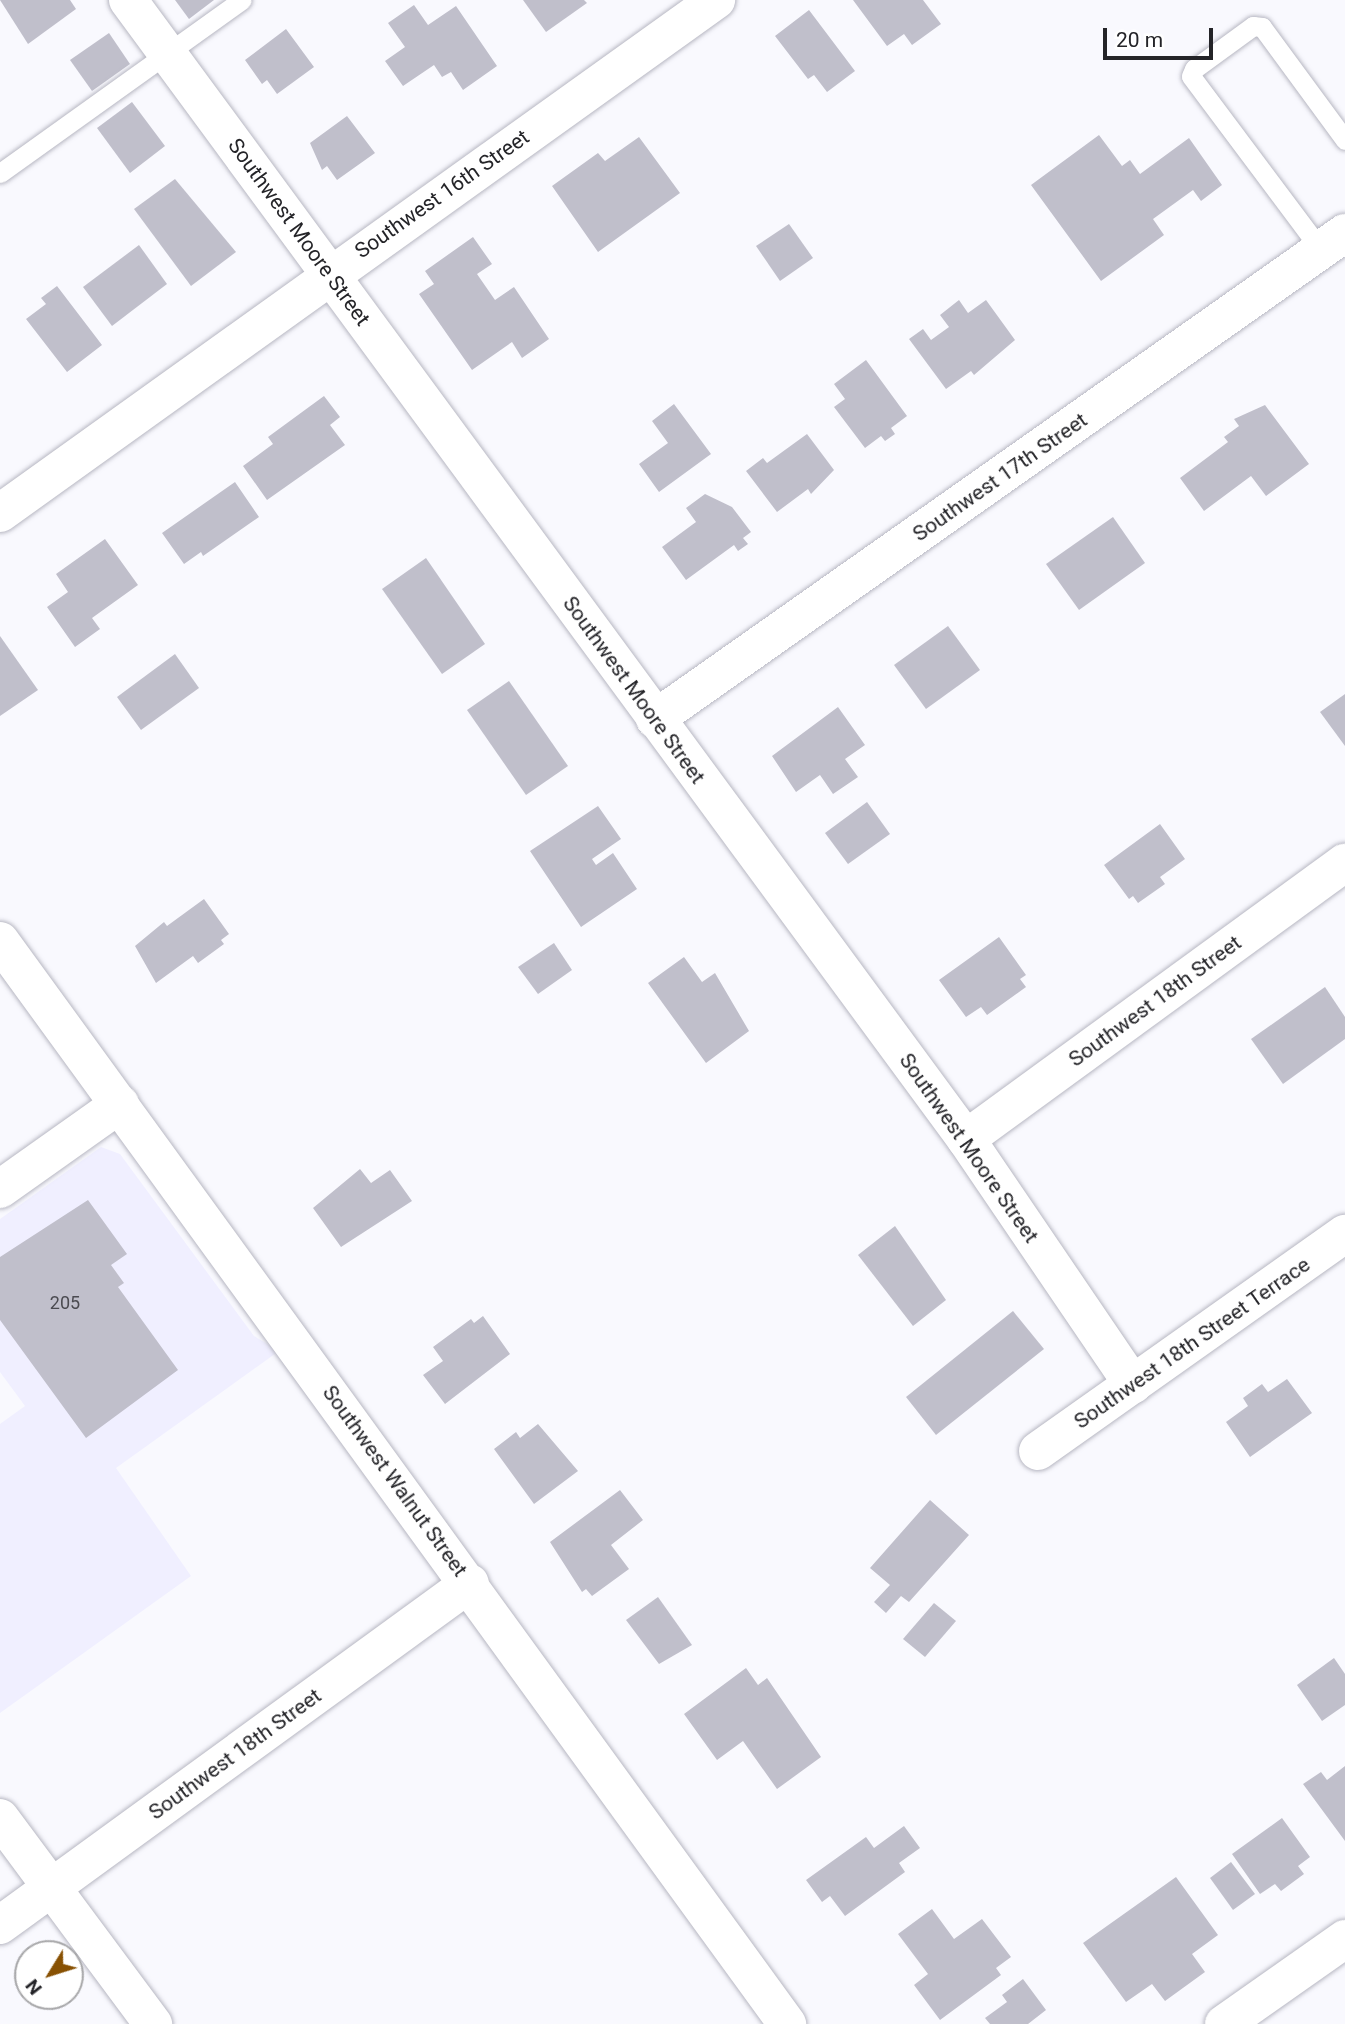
<!DOCTYPE html>
<html>
<head>
<meta charset="utf-8">
<style>
	body { margin:0 }
	#map { position:relative; width:1345px; height:2024px; overflow:hidden; background:#f9f9fe; font-family:Roboto,sans-serif }
	div>[style] { position:absolute }
	.built>* { inset:0; background:#f0efff }
	.building>* { inset:0; background:#c0bfcb }
	.roads { filter:drop-shadow(0 0 2px #b7b7c2) drop-shadow(0 0 2px #b7b7c2) }
	.lane>* { height:19px; margin:-9.5px; padding:0 9.5px; transform-origin:9.5px; border-radius:9.5px; background:#fff }
	.street>* { height:38px; margin:-19px; padding:0 19px; transform-origin:19px; border-radius:19px; background:#fff }
	.secondary>* { height:38px; margin:-19px; padding:0 19px; transform-origin:19px; border-radius:19px; background:#fff }
	span { translate:-50% -50%; white-space:nowrap; text-align:center; line-height:1.15; -webkit-text-stroke:5px #fff; paint-order:stroke }
	.number-label { font-size:18px; color:#4b4b51 }
	.number-label span { -webkit-text-stroke-width:0 }
	.street-label { font-size:21px; color:#242428 }
	.north { position:absolute; left:14px; top:1940px; width:70px; height:70px; box-sizing:border-box; background:#fff; border:2px solid #a7a7a9; border-radius:50%; rotate:232deg; font-size:19px; font-weight:700; line-height:28px; text-align:center; color:#242428 }
	.north::after { content:''; display:block; margin:auto; width:24px; height:32px; background:#885103; clip-path:polygon(50% 0,100% 100%,50% 72%,0 100%) }
	.scale { position:absolute; left:1103px; top:28px; width:110px; height:32px; box-sizing:border-box; border:4px solid #242428; border-top:0; padding-left:9px; font-size:21px; line-height:24px; white-space:nowrap; color:#242428; -webkit-text-stroke:5px #fff; paint-order:stroke }
</style>
</head>
<body>
<div id="map">
	<div class="built">
		<i style="clip-path:polygon(101px 1147px,120px 1154px,254px 1336px,279px 1351px,116px 1468px,191px 1576px,0 1713px,0 1424px,25px 1406px,0 1372px,0 1219px)"></i>
	</div>
	<div class="building">
		<i style="clip-path:polygon(0 0,70px 0,76px 9px,28px 44px)"></i>
		<i style="clip-path:polygon(175px 0,214px 0,189px 19px)"></i>
		<i style="clip-path:polygon(523px 0,584px 0,587px 3px,546px 32px)"></i>
		<i style="clip-path:polygon(853px 0,923px 0,941px 24px,912px 45px,904px 34px,887px 46px)"></i>
		<i style="clip-path:polygon(414px 5px,428px 25px,456px 6px,497px 66px,463px 90px,451px 72px,442px 77px,434px 65px,403px 86px,385px 61px,405px 47px,388px 23px)"></i>
		<i style="clip-path:polygon(809px 10px,855px 71px,827px 92px,814px 75px,808px 79px,775px 36px)"></i>
		<i style="clip-path:polygon(286px 29px,314px 67px,277px 94px,267px 80px,262px 84px,245px 60px)"></i>
		<i style="clip-path:polygon(109px 33px,130px 64px,92px 91px,70px 60px)"></i>
		<i style="clip-path:polygon(132px 102px,165px 146px,130px 173px,97px 128px)"></i>
		<i style="clip-path:polygon(347px 116px,375px 153px,337px 180px,327px 166px,322px 170px,310px 143px)"></i>
		<i style="clip-path:polygon(1099px 135px,1122px 166px,1130px 160px,1140px 174px,1189px 138px,1222px 185px,1201px 201px,1193px 190px,1153px 219px,1164px 235px,1101px 281px,1031px 185px)"></i>
		<i style="clip-path:polygon(639px 137px,680px 193px,598px 252px,552px 186px,598px 153px,605px 161px)"></i>
		<i style="clip-path:polygon(175px 179px,236px 252px,191px 286px,134px 209px)"></i>
		<i style="clip-path:polygon(789px 224px,813px 258px,780px 281px,756px 246px)"></i>
		<i style="clip-path:polygon(473px 237px,492px 264px,477px 274px,495px 300px,514px 287px,549px 339px,522px 358px,512px 342px,472px 370px,419px 294px,434px 284px,425px 271px)"></i>
		<i style="clip-path:polygon(139px 245px,167px 284px,112px 326px,83px 287px)"></i>
		<i style="clip-path:polygon(57px 286px,102px 345px,67px 372px,26px 319px,46px 304px,41px 298px)"></i>
		<i style="clip-path:polygon(959px 300px,968px 313px,986px 300px,1015px 340px,974px 375px,971px 371px,946px 389px,909px 339px,923px 329px,931px 340px,949px 327px,940px 315px)"></i>
		<i style="clip-path:polygon(866px 360px,907px 416px,891px 428px,895px 434px,885px 441px,881px 436px,865px 448px,834px 407px,845px 399px,834px 384px)"></i>
		<i style="clip-path:polygon(324px 396px,340px 417px,330px 425px,345px 445px,267px 500px,243px 466px,273px 444px,268px 437px)"></i>
		<i style="clip-path:polygon(674px 404px,711px 454px,659px 492px,639px 464px,668px 443px,652px 421px)"></i>
		<i style="clip-path:polygon(1265px 405px,1309px 464px,1266px 496px,1251px 476px,1204px 511px,1180px 478px,1228px 442px,1224px 437px,1239px 426px,1234px 419px)"></i>
		<i style="clip-path:polygon(807px 434px,834px 470px,811px 494px,808px 489px,777px 512px,746px 471px,763px 458px,767px 463px)"></i>
		<i style="clip-path:polygon(235px 482px,259px 517px,203px 556px,201px 552px,184px 564px,162px 533px)"></i>
		<i style="clip-path:polygon(705px 494px,732px 507px,751px 532px,743px 538px,748px 544px,738px 551px,734px 545px,686px 580px,662px 547px,696px 522px,686px 508px)"></i>
		<i style="clip-path:polygon(1113px 517px,1145px 563px,1079px 610px,1046px 564px)"></i>
		<i style="clip-path:polygon(105px 539px,138px 585px,92px 618px,100px 629px,75px 647px,47px 607px,68px 592px,56px 574px)"></i>
		<i style="clip-path:polygon(426px 558px,485px 644px,442px 674px,382px 589px)"></i>
		<i style="clip-path:polygon(948px 626px,980px 670px,926px 709px,894px 665px)"></i>
		<i style="clip-path:polygon(0 636px,38px 690px,0 716px)"></i>
		<i style="clip-path:polygon(175px 654px,199px 688px,141px 730px,117px 697px)"></i>
		<i style="clip-path:polygon(509px 681px,568px 766px,526px 795px,467px 710px)"></i>
		<i style="clip-path:polygon(1345px 694px,1345px 746px,1320px 712px)"></i>
		<i style="clip-path:polygon(838px 707px,865px 745px,845px 759px,858px 777px,833px 794px,820px 775px,796px 792px,772px 756px)"></i>
		<i style="clip-path:polygon(867px 802px,890px 834px,848px 864px,825px 833px)"></i>
		<i style="clip-path:polygon(598px 806px,621px 839px,592px 859px,596px 865px,613px 853px,637px 889px,581px 927px,530px 851px)"></i>
		<i style="clip-path:polygon(1160px 824px,1185px 859px,1160px 877px,1165px 884px,1138px 903px,1133px 896px,1129px 899px,1104px 865px)"></i>
		<i style="clip-path:polygon(204px 899px,229px 934px,221px 940px,224px 944px,198px 963px,193px 956px,156px 983px,135px 946px,164px 922px,167px 926px)"></i>
		<i style="clip-path:polygon(999px 937px,1026px 975px,1020px 979px,1026px 987px,987px 1015px,981px 1007px,966px 1017px,939px 980px)"></i>
		<i style="clip-path:polygon(554px 943px,572px 970px,538px 994px,518px 967px)"></i>
		<i style="clip-path:polygon(684px 957px,702px 982px,715px 973px,749px 1031px,706px 1063px,648px 983px)"></i>
		<i style="clip-path:polygon(1325px 987px,1345px 1017px,1345px 1039px,1283px 1084px,1251px 1039px)"></i>
		<i style="clip-path:polygon(360px 1169px,371px 1183px,390px 1170px,412px 1201px,341px 1247px,313px 1208px)"></i>
		<i style="clip-path:polygon(88px 1200px,127px 1254px,111px 1265px,124px 1283px,118px 1287px,178px 1370px,86px 1438px,0 1320px,0 1257px)"></i>
		<i style="clip-path:polygon(895px 1226px,946px 1300px,913px 1326px,858px 1255px)"></i>
		<i style="clip-path:polygon(1013px 1311px,1044px 1349px,936px 1435px,906px 1397px)"></i>
		<i style="clip-path:polygon(483px 1316px,510px 1354px,445px 1404px,423px 1375px,443px 1361px,433px 1347px,471px 1319px,474px 1323px)"></i>
		<i style="clip-path:polygon(1287px 1379px,1312px 1413px,1250px 1457px,1226px 1422px,1248px 1406px,1243px 1398px,1262px 1384px,1268px 1392px)"></i>
		<i style="clip-path:polygon(538px 1424px,578px 1471px,534px 1504px,494px 1449px,516px 1432px,520px 1438px)"></i>
		<i style="clip-path:polygon(620px 1490px,643px 1520px,611px 1545px,629px 1569px,592px 1596px,586px 1589px,582px 1592px,550px 1542px)"></i>
		<i style="clip-path:polygon(930px 1500px,969px 1535px,909px 1602px,901px 1596px,886px 1613px,874px 1602px,890px 1585px,870px 1568px)"></i>
		<i style="clip-path:polygon(658px 1597px,692px 1645px,659px 1664px,626px 1620px)"></i>
		<i style="clip-path:polygon(934px 1603px,956px 1621px,925px 1657px,903px 1639px)"></i>
		<i style="clip-path:polygon(1334px 1658px,1345px 1674px,1345px 1705px,1322px 1721px,1297px 1685px)"></i>
		<i style="clip-path:polygon(746px 1668px,758px 1685px,767px 1678px,821px 1757px,777px 1789px,743px 1741px,717px 1760px,684px 1714px)"></i>
		<i style="clip-path:polygon(1345px 1766px,1345px 1841px,1303px 1784px,1321px 1772px,1327px 1780px)"></i>
		<i style="clip-path:polygon(1282px 1818px,1310px 1857px,1298px 1866px,1304px 1874px,1281px 1891px,1275px 1884px,1260px 1894px,1232px 1854px)"></i>
		<i style="clip-path:polygon(904px 1826px,920px 1848px,899px 1863px,905px 1872px,845px 1916px,830px 1896px,822px 1902px,806px 1880px,866px 1837px,874px 1848px)"></i>
		<i style="clip-path:polygon(1231px 1862px,1255px 1894px,1233px 1910px,1210px 1878px)"></i>
		<i style="clip-path:polygon(1176px 1877px,1218px 1935px,1192px 1954px,1205px 1972px,1165px 2001px,1152px 1984px,1126px 2002px,1083px 1943px)"></i>
		<i style="clip-path:polygon(932px 1909px,954px 1939px,982px 1919px,1011px 1957px,996px 1968px,1001px 1975px,940px 2020px,914px 1985px,928px 1974px,898px 1934px)"></i>
		<i style="clip-path:polygon(1023px 1979px,1046px 2010px,1028px 2024px,990px 2024px,985px 2018px,1007px 2002px,1002px 1995px)"></i>
	</div>
	<div class="roads">
		<div class="lane">
			<i style="left:0;top:173px;width:297px;rotate:-35.6deg"></i>
			<i style="left:1321px;top:250px;width:217px;rotate:-126.8deg"></i>
			<i style="left:1191px;top:76px;width:8px;rotate:-67deg"></i>
			<i style="left:1194px;top:69px;width:73px;rotate:-36.1deg"></i>
			<i style="left:1253px;top:26px;width:9px;rotate:6deg"></i>
			<i style="left:1262px;top:27px;width:140px;rotate:53.7deg"></i>
		</div>
		<div class="street">
			<i style="left:128px;top:0;width:1414px;rotate:53.66deg"></i>
			<i style="left:966px;top:1139px;width:297px;rotate:55.8deg"></i>
			<i style="left:0;top:513px;width:881px;rotate:-35.62deg"></i>
			<i style="left:655px;top:719px;width:844px;rotate:-35.16deg"></i>
			<i style="left:966px;top:1139px;width:469px;rotate:-36.1deg"></i>
			<i style="left:0;top:1189px;width:147px;rotate:-35.3deg"></i>
			<i style="left:1038px;top:1451px;width:376px;rotate:-35.3deg"></i>
			<i style="left:0;top:1818px;width:257px;rotate:53.4deg"></i>
			<i style="left:0;top:1925px;width:581px;rotate:-36.04deg"></i>
			<i style="left:1224px;top:2024px;width:148px;rotate:-35.1deg"></i>
		</div>
		<div class="secondary">
			<i style="left:0;top:941px;width:1339px;rotate:53.99deg"></i>
		</div>
	</div>
	<div class="number-label">
		<span style="left:65px;top:1303px">205</span>
	</div>
	<div class="street-label">
		<span style="left:442px;top:194px;rotate:-35deg">Southwest 16th Street</span>
		<span style="left:299px;top:232px;rotate:54deg">Southwest Moore Street</span>
		<span style="left:1000px;top:477px;rotate:-35deg">Southwest 17th Street</span>
		<span style="left:634px;top:690px;rotate:54deg">Southwest Moore Street</span>
		<span style="left:1155px;top:1001px;rotate:-36deg">Southwest 18th Street</span>
		<span style="left:969px;top:1148px;rotate:55deg">Southwest Moore Street</span>
		<span style="left:1192px;top:1343px;rotate:-35deg">Southwest 18th Street Terrace</span>
		<span style="left:395px;top:1481px;rotate:54deg">Southwest Walnut Street</span>
		<span style="left:235px;top:1754px;rotate:-36deg">Southwest 18th Street</span>
	</div>
	<div class="north">N</div>
	<div class="scale">20 m</div>
</div>
</body>
</html>
